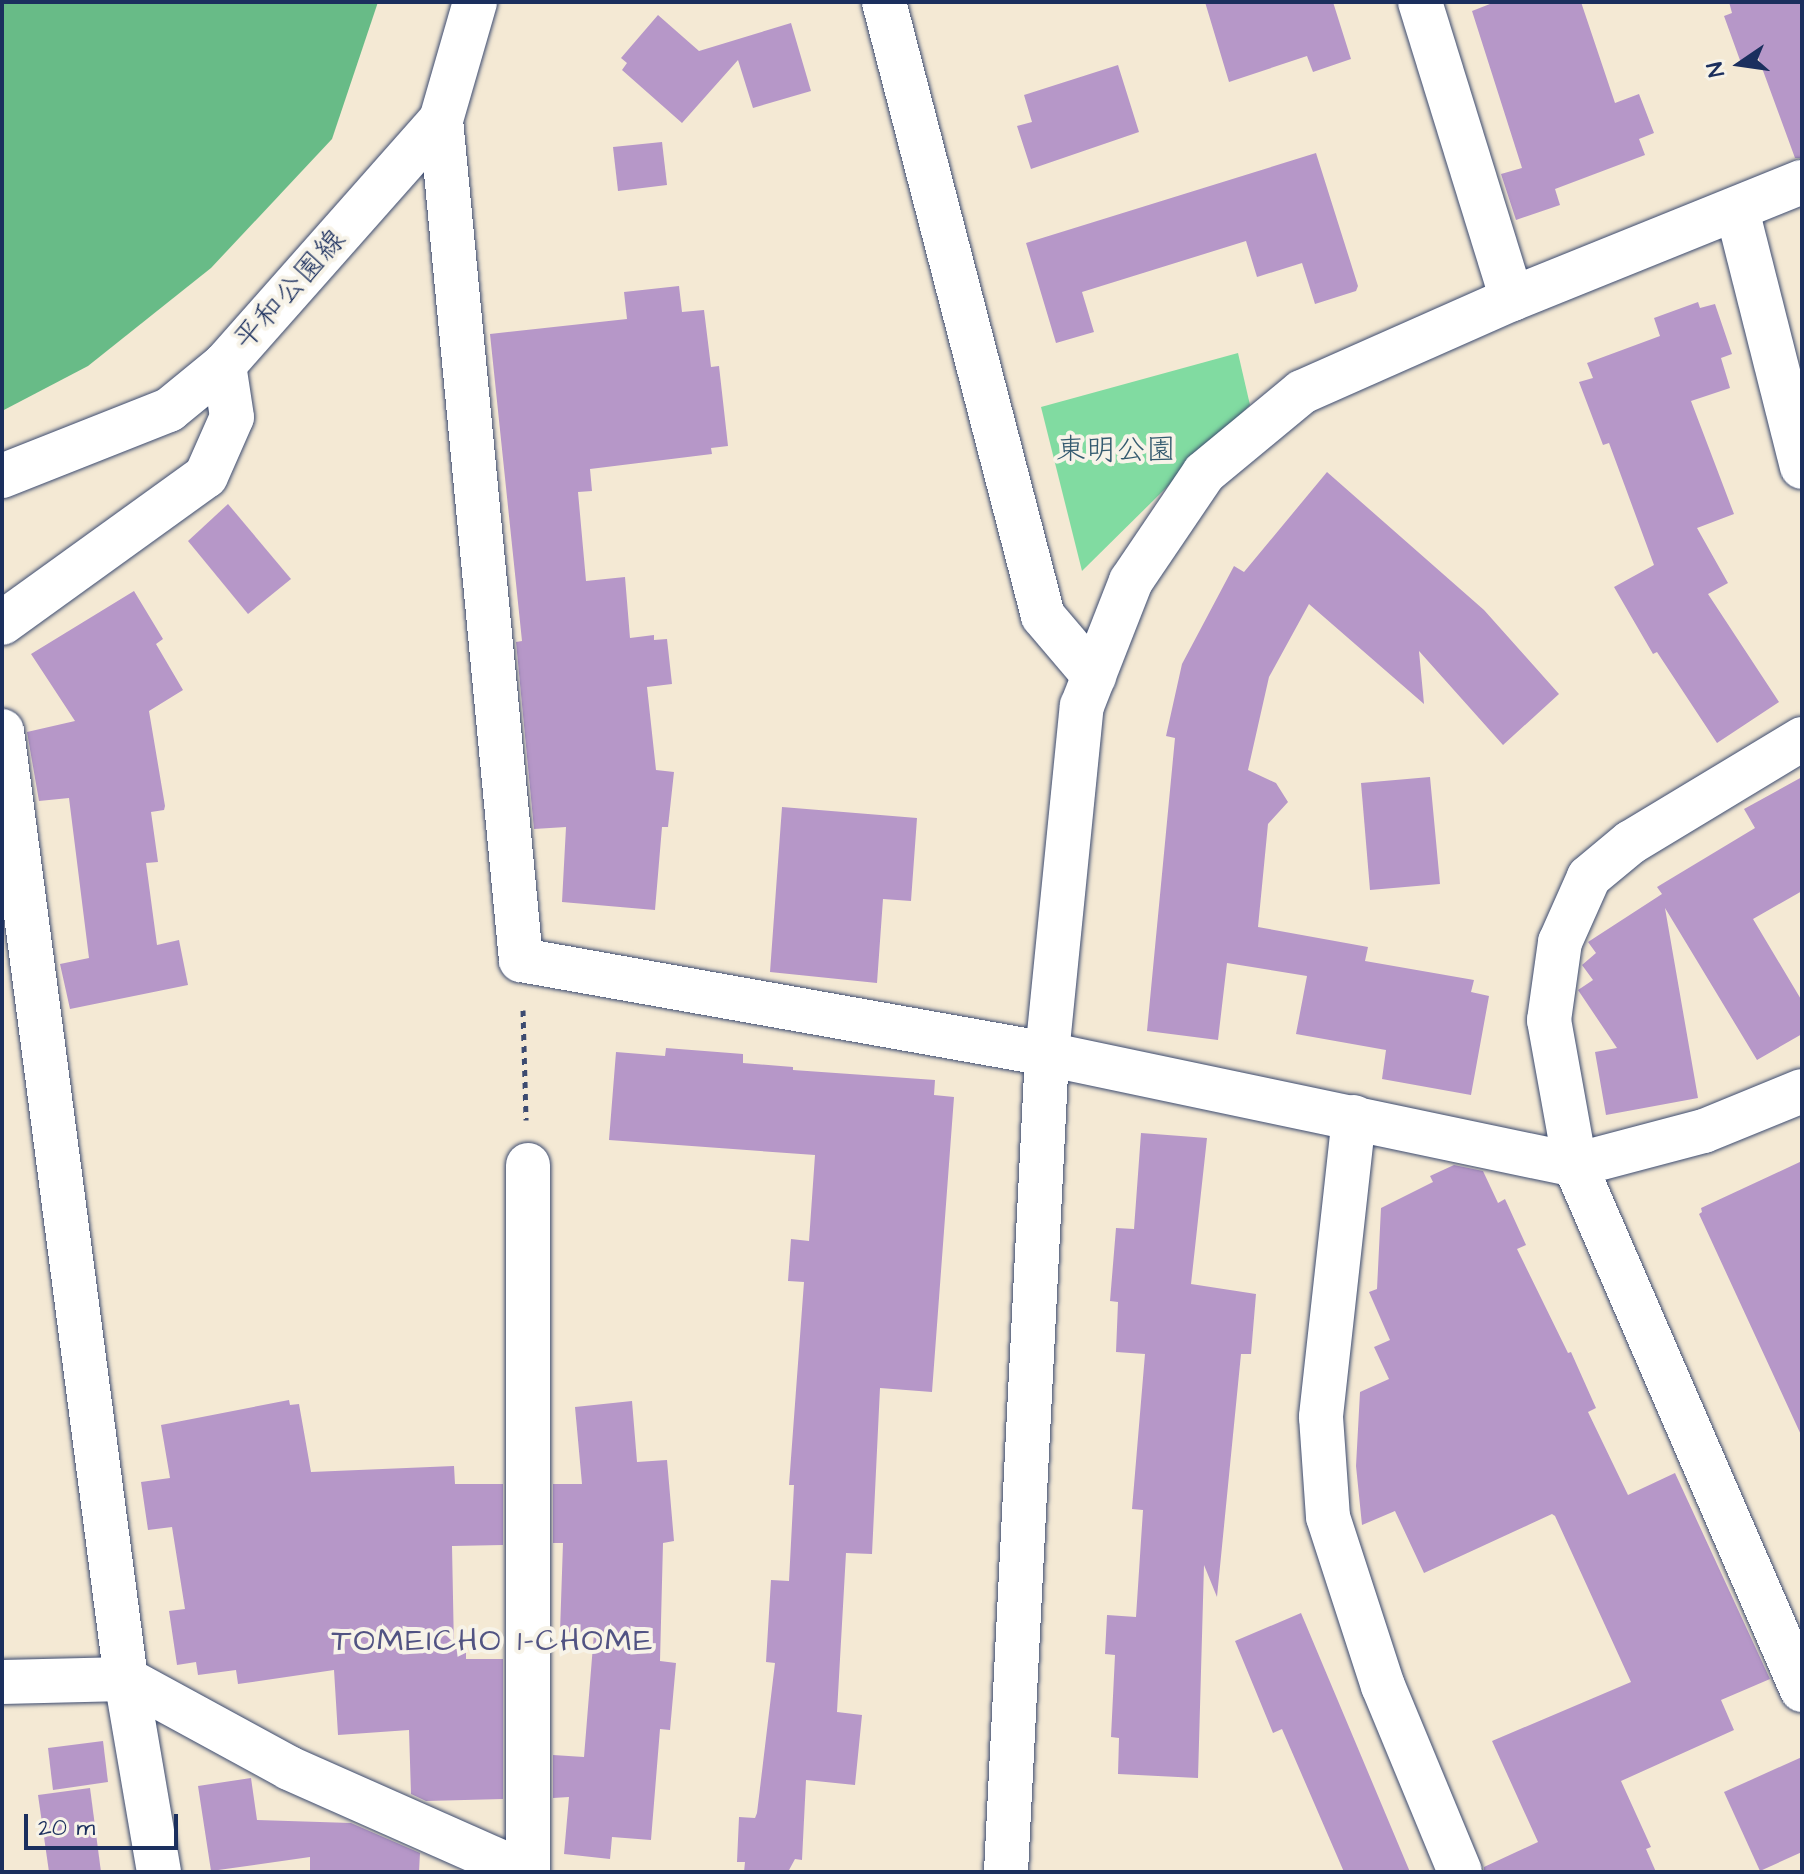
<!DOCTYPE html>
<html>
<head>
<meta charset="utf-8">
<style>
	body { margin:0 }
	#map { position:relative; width:1804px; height:1874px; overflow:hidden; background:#f4e9d4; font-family:"Architects Daughter","Klee One",sans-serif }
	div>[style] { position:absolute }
	.green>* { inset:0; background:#81dba1 }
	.forest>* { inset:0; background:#68bb87 }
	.building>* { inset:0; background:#b697c8 }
	.path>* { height:5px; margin-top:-2.5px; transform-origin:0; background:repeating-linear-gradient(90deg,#3c4b70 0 6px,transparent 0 12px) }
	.roads { filter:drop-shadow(0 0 2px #3c4b70) drop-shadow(0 0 2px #3c4b70) }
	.minor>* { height:44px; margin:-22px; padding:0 22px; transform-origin:22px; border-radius:22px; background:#fff }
	.tertiary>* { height:44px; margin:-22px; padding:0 22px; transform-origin:22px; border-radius:22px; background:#fff }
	span { translate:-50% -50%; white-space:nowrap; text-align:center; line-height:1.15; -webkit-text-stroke:8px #f7f3e8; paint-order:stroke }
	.street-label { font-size:30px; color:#1b2f5e }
	.park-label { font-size:30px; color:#345a6f }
	.neighbourhood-label { font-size:32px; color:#515383; letter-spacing:2px }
	.frame { position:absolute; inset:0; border:4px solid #1b2f5e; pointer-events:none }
	.north { position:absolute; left:1700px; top:24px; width:80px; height:80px; -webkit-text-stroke:6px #f7f3e8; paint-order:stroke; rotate:257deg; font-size:22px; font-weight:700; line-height:32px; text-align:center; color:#1b2f5e }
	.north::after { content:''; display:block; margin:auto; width:28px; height:36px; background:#1b2f5e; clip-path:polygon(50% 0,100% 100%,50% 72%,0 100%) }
	.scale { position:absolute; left:24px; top:1814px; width:154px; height:36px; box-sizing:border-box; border:4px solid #1b2f5e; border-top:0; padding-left:10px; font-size:24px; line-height:28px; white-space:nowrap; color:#1b2f5e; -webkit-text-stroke:6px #f7f3e8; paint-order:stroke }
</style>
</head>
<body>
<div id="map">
	<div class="green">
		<i style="clip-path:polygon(1238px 353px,1250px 405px,1082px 571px,1041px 407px)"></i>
	</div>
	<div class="forest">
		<i style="clip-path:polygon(2px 2px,378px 2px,332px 139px,211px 268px,88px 366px,2px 411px)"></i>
	</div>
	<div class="building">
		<i style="clip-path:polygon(1205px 2px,1333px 2px,1351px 59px,1313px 72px,1307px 56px,1229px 82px)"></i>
		<i style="clip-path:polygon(1495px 2px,1581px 2px,1615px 103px,1639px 94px,1654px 133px,1639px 139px,1645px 155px,1555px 189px,1560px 205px,1516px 220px,1501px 174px,1522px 168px,1472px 11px)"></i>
		<i style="clip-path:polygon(1729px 2px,1802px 2px,1802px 158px,1795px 158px,1758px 57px,1741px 63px,1724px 16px,1732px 13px)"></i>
		<i style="clip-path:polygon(658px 15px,699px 51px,791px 23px,811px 91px,753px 108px,738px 60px,682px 123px,622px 70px,627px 63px,621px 58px)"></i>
		<i style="clip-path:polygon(1118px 65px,1139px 132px,1031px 169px,1017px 126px,1032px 122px,1024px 95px)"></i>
		<i style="clip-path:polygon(662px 142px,667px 185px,618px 191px,613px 147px)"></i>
		<i style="clip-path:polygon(1316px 153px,1358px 286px,1356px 291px,1315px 304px,1302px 263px,1257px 277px,1246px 241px,1082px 292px,1094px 332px,1056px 343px,1026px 243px)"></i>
		<i style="clip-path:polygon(679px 286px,682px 312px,704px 310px,711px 367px,719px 366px,728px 446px,711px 448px,712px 454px,590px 469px,592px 491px,578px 492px,586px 581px,625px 577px,630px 638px,654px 635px,654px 640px,667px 639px,672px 684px,647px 687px,656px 770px,674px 772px,668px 827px,662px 827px,655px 910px,562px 902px,566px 827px,534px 829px,516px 642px,522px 641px,490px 334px,627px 319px,624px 292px)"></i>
		<i style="clip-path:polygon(1698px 302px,1700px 308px,1715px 304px,1732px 354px,1721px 358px,1730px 388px,1691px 401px,1734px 514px,1697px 528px,1728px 583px,1708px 594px,1779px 702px,1717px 743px,1657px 652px,1653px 654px,1614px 587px,1654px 565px,1609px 443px,1603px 445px,1579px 382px,1593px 378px,1587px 363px,1660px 336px,1654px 318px)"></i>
		<i style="clip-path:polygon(1327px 472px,1484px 610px,1559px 694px,1503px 745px,1419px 651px,1424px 704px,1309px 604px,1269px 677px,1248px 770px,1276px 783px,1288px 802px,1268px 824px,1258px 927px,1368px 947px,1365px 961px,1474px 980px,1471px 992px,1489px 996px,1471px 1095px,1382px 1079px,1386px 1050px,1296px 1034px,1307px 976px,1227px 963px,1218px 1040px,1147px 1031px,1175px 738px,1166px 736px,1182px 664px,1234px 566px,1244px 572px)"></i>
		<i style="clip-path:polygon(228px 504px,291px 579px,248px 614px,188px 541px)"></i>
		<i style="clip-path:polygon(134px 591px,163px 639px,156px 644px,183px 690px,149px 711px,165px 806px,164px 810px,151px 812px,158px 862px,146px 863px,157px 945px,179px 940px,188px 985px,70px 1009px,60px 964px,89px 958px,69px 798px,39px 801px,27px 732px,75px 721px,31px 654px)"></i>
		<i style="clip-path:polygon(1430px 777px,1440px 884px,1370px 890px,1361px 783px)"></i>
		<i style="clip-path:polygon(1802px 777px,1802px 891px,1753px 919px,1802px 1001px,1802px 1034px,1757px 1060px,1665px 908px,1698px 1098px,1606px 1115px,1595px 1052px,1617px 1048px,1578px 990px,1593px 980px,1582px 965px,1596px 953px,1588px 942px,1662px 894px,1657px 887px,1755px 828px,1744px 809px)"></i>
		<i style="clip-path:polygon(782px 807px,917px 818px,911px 901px,883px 899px,877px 983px,770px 972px)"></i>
		<i style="clip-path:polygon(666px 1048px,743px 1054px,743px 1063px,793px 1067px,793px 1070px,935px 1080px,934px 1095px,954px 1097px,932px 1392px,880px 1388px,872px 1554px,846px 1553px,837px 1712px,862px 1715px,855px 1785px,806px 1780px,802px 1860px,795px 1859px,788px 1872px,744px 1872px,745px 1862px,737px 1862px,739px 1817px,755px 1818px,757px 1813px,775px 1663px,766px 1662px,771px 1580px,789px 1581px,794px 1485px,789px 1485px,804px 1282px,788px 1281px,791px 1239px,809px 1241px,815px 1155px,609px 1140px,616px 1052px,665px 1056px)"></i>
		<i style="clip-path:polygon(1141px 1133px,1207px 1138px,1191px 1284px,1256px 1294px,1251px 1354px,1241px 1354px,1217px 1597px,1204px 1565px,1198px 1778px,1118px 1774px,1119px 1738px,1111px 1737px,1115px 1655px,1105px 1654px,1107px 1615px,1136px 1617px,1143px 1510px,1132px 1509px,1145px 1354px,1116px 1352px,1118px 1302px,1110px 1301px,1116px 1228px,1134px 1229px)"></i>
		<i style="clip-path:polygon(1802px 1161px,1802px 1437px,1699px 1214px,1702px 1212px,1701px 1208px)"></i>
		<i style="clip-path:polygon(1454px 1165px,1483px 1171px,1498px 1203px,1505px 1199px,1526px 1245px,1517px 1249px,1568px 1353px,1571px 1352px,1596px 1408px,1588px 1412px,1628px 1495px,1675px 1473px,1770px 1679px,1721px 1700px,1734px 1730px,1621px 1781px,1651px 1847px,1646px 1849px,1656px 1872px,1484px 1872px,1484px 1867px,1538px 1842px,1492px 1741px,1631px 1682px,1555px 1516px,1552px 1514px,1424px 1573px,1395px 1511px,1362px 1525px,1356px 1466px,1360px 1392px,1389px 1379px,1374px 1347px,1390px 1340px,1369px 1292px,1377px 1289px,1381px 1208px,1433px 1182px,1430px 1176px)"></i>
		<i style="clip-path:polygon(289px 1400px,290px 1405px,299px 1404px,311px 1472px,454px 1466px,455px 1484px,503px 1484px,503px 1545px,452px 1546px,454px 1649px,466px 1649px,466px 1659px,503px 1659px,503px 1799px,426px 1801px,411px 1794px,409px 1730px,338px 1735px,334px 1670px,238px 1684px,236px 1670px,198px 1675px,196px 1662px,177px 1665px,169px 1611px,185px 1609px,172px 1527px,148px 1530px,141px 1482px,170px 1478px,161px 1425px)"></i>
		<i style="clip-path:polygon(632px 1401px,637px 1462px,667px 1460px,674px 1541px,663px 1543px,660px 1661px,676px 1663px,670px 1730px,660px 1729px,651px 1840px,612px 1837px,610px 1859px,564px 1854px,569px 1797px,553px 1798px,553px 1755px,584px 1757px,594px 1633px,560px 1632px,563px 1543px,553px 1543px,553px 1484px,582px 1484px,575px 1407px)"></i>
		<i style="clip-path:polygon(1301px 1613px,1410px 1872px,1344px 1872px,1282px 1729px,1273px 1733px,1235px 1641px)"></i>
		<i style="clip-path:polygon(103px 1741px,108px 1782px,53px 1790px,48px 1748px)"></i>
		<i style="clip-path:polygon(1802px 1757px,1802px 1852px,1760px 1871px,1724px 1792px)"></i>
		<i style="clip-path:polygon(251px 1778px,257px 1820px,351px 1823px,420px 1853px,419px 1872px,310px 1872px,310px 1857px,211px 1871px,198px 1786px)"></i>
		<i style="clip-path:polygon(90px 1788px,101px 1872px,49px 1872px,38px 1795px)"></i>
	</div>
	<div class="path">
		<i style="left:523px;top:1010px;width:110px;rotate:88.4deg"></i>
	</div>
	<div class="roads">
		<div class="minor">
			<i style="left:884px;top:2px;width:634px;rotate:75.48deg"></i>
			<i style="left:1043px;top:616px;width:79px;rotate:49.6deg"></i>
			<i style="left:1420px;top:2px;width:311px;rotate:72.8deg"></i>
			<i style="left:441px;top:120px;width:844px;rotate:84.56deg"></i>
			<i style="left:521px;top:960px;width:534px;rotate:10.13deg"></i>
			<i style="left:1047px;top:1054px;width:540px;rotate:11.87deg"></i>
			<i style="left:1575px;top:1165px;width:133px;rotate:-14.8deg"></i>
			<i style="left:1704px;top:1131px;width:106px;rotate:-22.2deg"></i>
			<i style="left:1737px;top:210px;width:265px;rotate:75.8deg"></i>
			<i style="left:2px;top:623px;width:251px;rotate:-35.8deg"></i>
			<i style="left:206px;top:476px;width:64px;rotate:-66.2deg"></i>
			<i style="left:232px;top:417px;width:53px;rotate:-98.7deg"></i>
			<i style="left:2px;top:731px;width:956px;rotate:82.55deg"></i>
			<i style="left:126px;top:1679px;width:196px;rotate:80.3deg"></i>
			<i style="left:1802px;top:739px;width:200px;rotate:148.9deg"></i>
			<i style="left:1631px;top:842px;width:55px;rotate:140.2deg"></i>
			<i style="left:1589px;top:877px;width:71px;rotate:114deg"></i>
			<i style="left:1560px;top:942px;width:79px;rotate:98deg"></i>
			<i style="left:1549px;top:1020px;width:147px;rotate:79.8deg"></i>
			<i style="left:1575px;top:1165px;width:572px;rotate:66.62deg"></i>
			<i style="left:1354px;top:1117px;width:302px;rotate:96.3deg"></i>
			<i style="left:1321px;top:1417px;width:100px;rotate:86deg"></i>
			<i style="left:1328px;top:1517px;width:178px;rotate:72deg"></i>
			<i style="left:1383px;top:1686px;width:201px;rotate:67.5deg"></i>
			<i style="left:528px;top:1165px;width:707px;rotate:90deg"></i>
			<i style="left:2px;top:1682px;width:124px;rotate:-1.4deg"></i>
			<i style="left:126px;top:1679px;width:186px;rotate:28.6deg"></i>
			<i style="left:289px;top:1768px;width:257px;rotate:23.9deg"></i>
		</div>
		<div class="tertiary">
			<i style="left:2px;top:476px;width:180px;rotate:-21.6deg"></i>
			<i style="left:169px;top:410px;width:71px;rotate:-39.3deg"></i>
			<i style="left:224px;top:365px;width:327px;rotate:-48.5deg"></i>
			<i style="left:441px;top:120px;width:123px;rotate:-73.9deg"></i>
			<i style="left:1006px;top:1872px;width:819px;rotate:-87.13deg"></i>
			<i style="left:1047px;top:1054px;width:350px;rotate:-84.3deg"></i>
			<i style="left:1082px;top:706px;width:134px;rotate:-68.6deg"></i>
			<i style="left:1131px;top:581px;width:130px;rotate:-55.9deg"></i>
			<i style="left:1204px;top:473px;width:127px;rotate:-39.6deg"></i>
			<i style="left:1302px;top:392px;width:230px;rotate:-23.9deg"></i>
			<i style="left:1512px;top:299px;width:313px;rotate:-22deg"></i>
		</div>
	</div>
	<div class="street-label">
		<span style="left:290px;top:290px;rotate:-48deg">平和公園線</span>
	</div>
	<div class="park-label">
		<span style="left:1116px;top:450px">東明公園</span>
	</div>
	<div class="neighbourhood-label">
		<span style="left:493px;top:1641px">TOMEICHO 1-CHOME</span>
	</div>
	<div class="frame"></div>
	<div class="north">N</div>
	<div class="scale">20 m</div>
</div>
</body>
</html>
